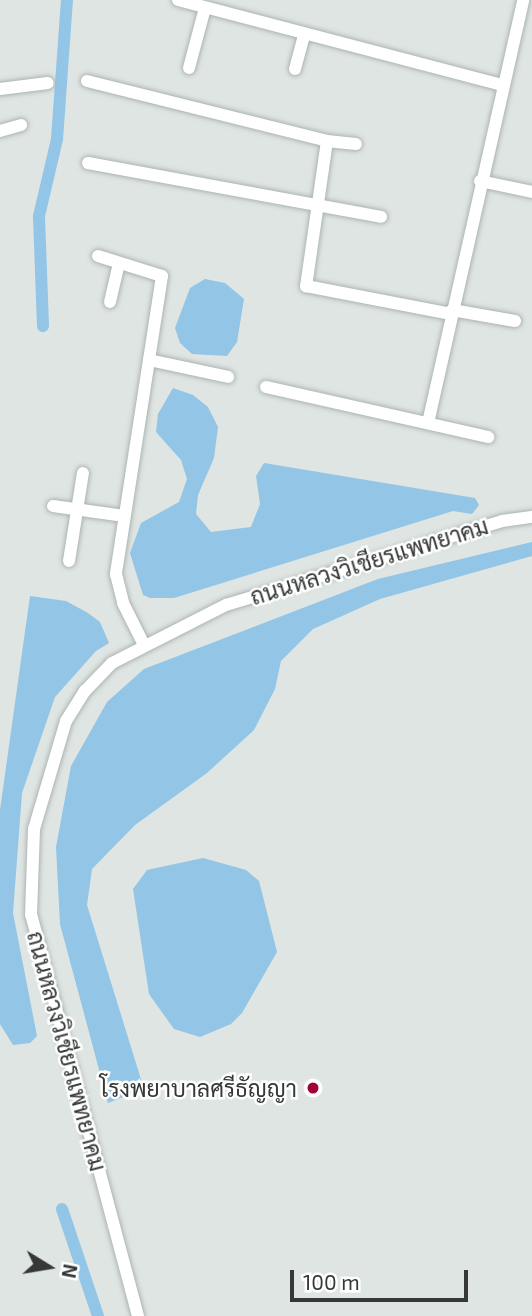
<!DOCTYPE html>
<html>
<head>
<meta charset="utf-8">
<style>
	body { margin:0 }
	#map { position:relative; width:532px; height:1316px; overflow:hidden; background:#dee5e2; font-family:"Exo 2",Sarabun,sans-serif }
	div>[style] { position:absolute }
	.water>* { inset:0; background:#92c5e6 }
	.canal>* { height:12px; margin:-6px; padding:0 6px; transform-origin:6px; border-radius:6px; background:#92c5e6 }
	.roads { filter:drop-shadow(0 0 2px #adb4b2) drop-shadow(0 0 2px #adb4b2) }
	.street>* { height:12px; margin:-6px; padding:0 6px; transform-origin:6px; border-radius:6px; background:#fff }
	.dots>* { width:19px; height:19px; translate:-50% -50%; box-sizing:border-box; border:4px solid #fff; border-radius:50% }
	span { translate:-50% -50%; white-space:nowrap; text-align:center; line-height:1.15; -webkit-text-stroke:5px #fff; paint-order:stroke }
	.street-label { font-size:23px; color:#353837 }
	.poi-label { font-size:23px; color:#353837 }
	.right { translate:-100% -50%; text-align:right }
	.north { position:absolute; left:14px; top:1232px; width:70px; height:70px; -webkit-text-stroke:5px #fff; paint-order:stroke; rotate:101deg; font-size:19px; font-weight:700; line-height:28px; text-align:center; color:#353837 }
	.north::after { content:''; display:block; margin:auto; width:24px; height:32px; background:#353837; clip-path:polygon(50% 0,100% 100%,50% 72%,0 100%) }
	.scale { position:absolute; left:290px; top:1270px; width:178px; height:32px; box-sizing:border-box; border:4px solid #353837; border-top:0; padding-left:9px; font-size:21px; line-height:24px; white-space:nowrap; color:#353837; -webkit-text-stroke:5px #fff; paint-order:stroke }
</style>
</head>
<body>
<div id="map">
	<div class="water">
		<i style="clip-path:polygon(205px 279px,225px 283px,244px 299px,237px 342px,227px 356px,192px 354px,180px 343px,175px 328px,190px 288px)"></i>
		<i style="clip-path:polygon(173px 388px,193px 395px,208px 407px,218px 427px,214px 458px,198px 495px,196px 514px,211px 532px,251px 527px,260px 504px,256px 476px,264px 463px,475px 498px,479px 505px,472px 514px,453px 511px,174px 598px,150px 598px,143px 595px,130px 553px,141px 523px,179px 502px,187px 479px,181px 460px,156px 432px,158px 414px)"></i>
		<i style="clip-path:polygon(532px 542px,532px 556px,380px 599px,313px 629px,281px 661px,275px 689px,254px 730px,207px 773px,135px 825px,92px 869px,87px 905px,144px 1089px,108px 1103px,60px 924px,56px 847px,71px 766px,107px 702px,144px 669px,378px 579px)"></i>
		<i style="clip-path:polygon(30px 596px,66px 601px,88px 613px,100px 622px,109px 643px,96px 651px,55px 697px,22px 793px,13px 913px,37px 1036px,30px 1043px,13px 1045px,0 1024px,0 810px)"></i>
		<i style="clip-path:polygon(203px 858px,246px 870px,259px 881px,277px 952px,242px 1013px,231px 1024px,200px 1037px,174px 1029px,149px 994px,133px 889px,147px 870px)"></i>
	</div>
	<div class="canal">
		<i style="left:43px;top:326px;width:110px;rotate:-92.1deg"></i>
		<i style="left:39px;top:216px;width:79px;rotate:-76.8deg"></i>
		<i style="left:57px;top:139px;width:139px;rotate:-85.9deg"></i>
		<i style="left:62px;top:1209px;width:113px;rotate:71.4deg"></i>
	</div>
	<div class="roads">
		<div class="street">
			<i style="left:178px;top:0;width:335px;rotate:14.7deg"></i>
			<i style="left:189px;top:68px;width:62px;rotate:-75.1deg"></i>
			<i style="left:295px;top:69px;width:34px;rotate:-75deg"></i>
			<i style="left:87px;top:81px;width:247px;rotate:14deg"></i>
			<i style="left:327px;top:141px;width:29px;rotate:6deg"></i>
			<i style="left:0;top:89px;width:48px;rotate:-7.1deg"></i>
			<i style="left:0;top:131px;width:22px;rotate:-16deg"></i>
			<i style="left:327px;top:141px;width:147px;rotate:98.2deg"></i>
			<i style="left:306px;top:286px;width:148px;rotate:10.9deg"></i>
			<i style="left:88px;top:163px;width:298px;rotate:10.4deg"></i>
			<i style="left:480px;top:181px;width:53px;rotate:11.9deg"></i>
			<i style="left:98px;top:256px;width:67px;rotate:17.4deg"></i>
			<i style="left:162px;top:276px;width:302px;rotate:98.8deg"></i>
			<i style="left:116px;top:574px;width:30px;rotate:76deg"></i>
			<i style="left:123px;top:603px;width:47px;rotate:63.4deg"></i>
			<i style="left:110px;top:302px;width:40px;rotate:-77deg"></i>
			<i style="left:452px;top:310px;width:64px;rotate:9.9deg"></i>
			<i style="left:149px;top:360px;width:81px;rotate:12.1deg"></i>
			<i style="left:266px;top:387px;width:228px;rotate:12.7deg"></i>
			<i style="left:428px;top:423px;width:434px;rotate:-77.3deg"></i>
			<i style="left:53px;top:506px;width:72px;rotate:8deg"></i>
			<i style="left:69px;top:561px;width:89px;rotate:-81deg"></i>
			<i style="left:138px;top:1316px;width:415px;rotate:-104.9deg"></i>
			<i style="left:31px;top:915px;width:86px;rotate:-88deg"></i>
			<i style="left:34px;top:829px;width:113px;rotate:-73.5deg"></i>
			<i style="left:66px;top:721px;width:36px;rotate:-58deg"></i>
			<i style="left:85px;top:691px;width:39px;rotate:-46deg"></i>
			<i style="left:112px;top:663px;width:128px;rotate:-27deg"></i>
			<i style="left:226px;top:605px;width:288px;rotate:-16.9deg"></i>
			<i style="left:502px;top:521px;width:30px;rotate:-8deg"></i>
		</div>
	</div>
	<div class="dots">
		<i style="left:313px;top:1088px;background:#a20335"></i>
	</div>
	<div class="street-label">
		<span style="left:369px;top:561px;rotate:-17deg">ถนนหลวงวิเชียรแพทยาคม</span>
		<span style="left:67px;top:1051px;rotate:75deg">ถนนหลวงวิเชียรแพทยาคม</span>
	</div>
	<div class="poi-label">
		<span class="right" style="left:297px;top:1088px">โรงพยาบาลศรีธัญญา</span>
	</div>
	<div class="north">N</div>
	<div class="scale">100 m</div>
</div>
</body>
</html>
